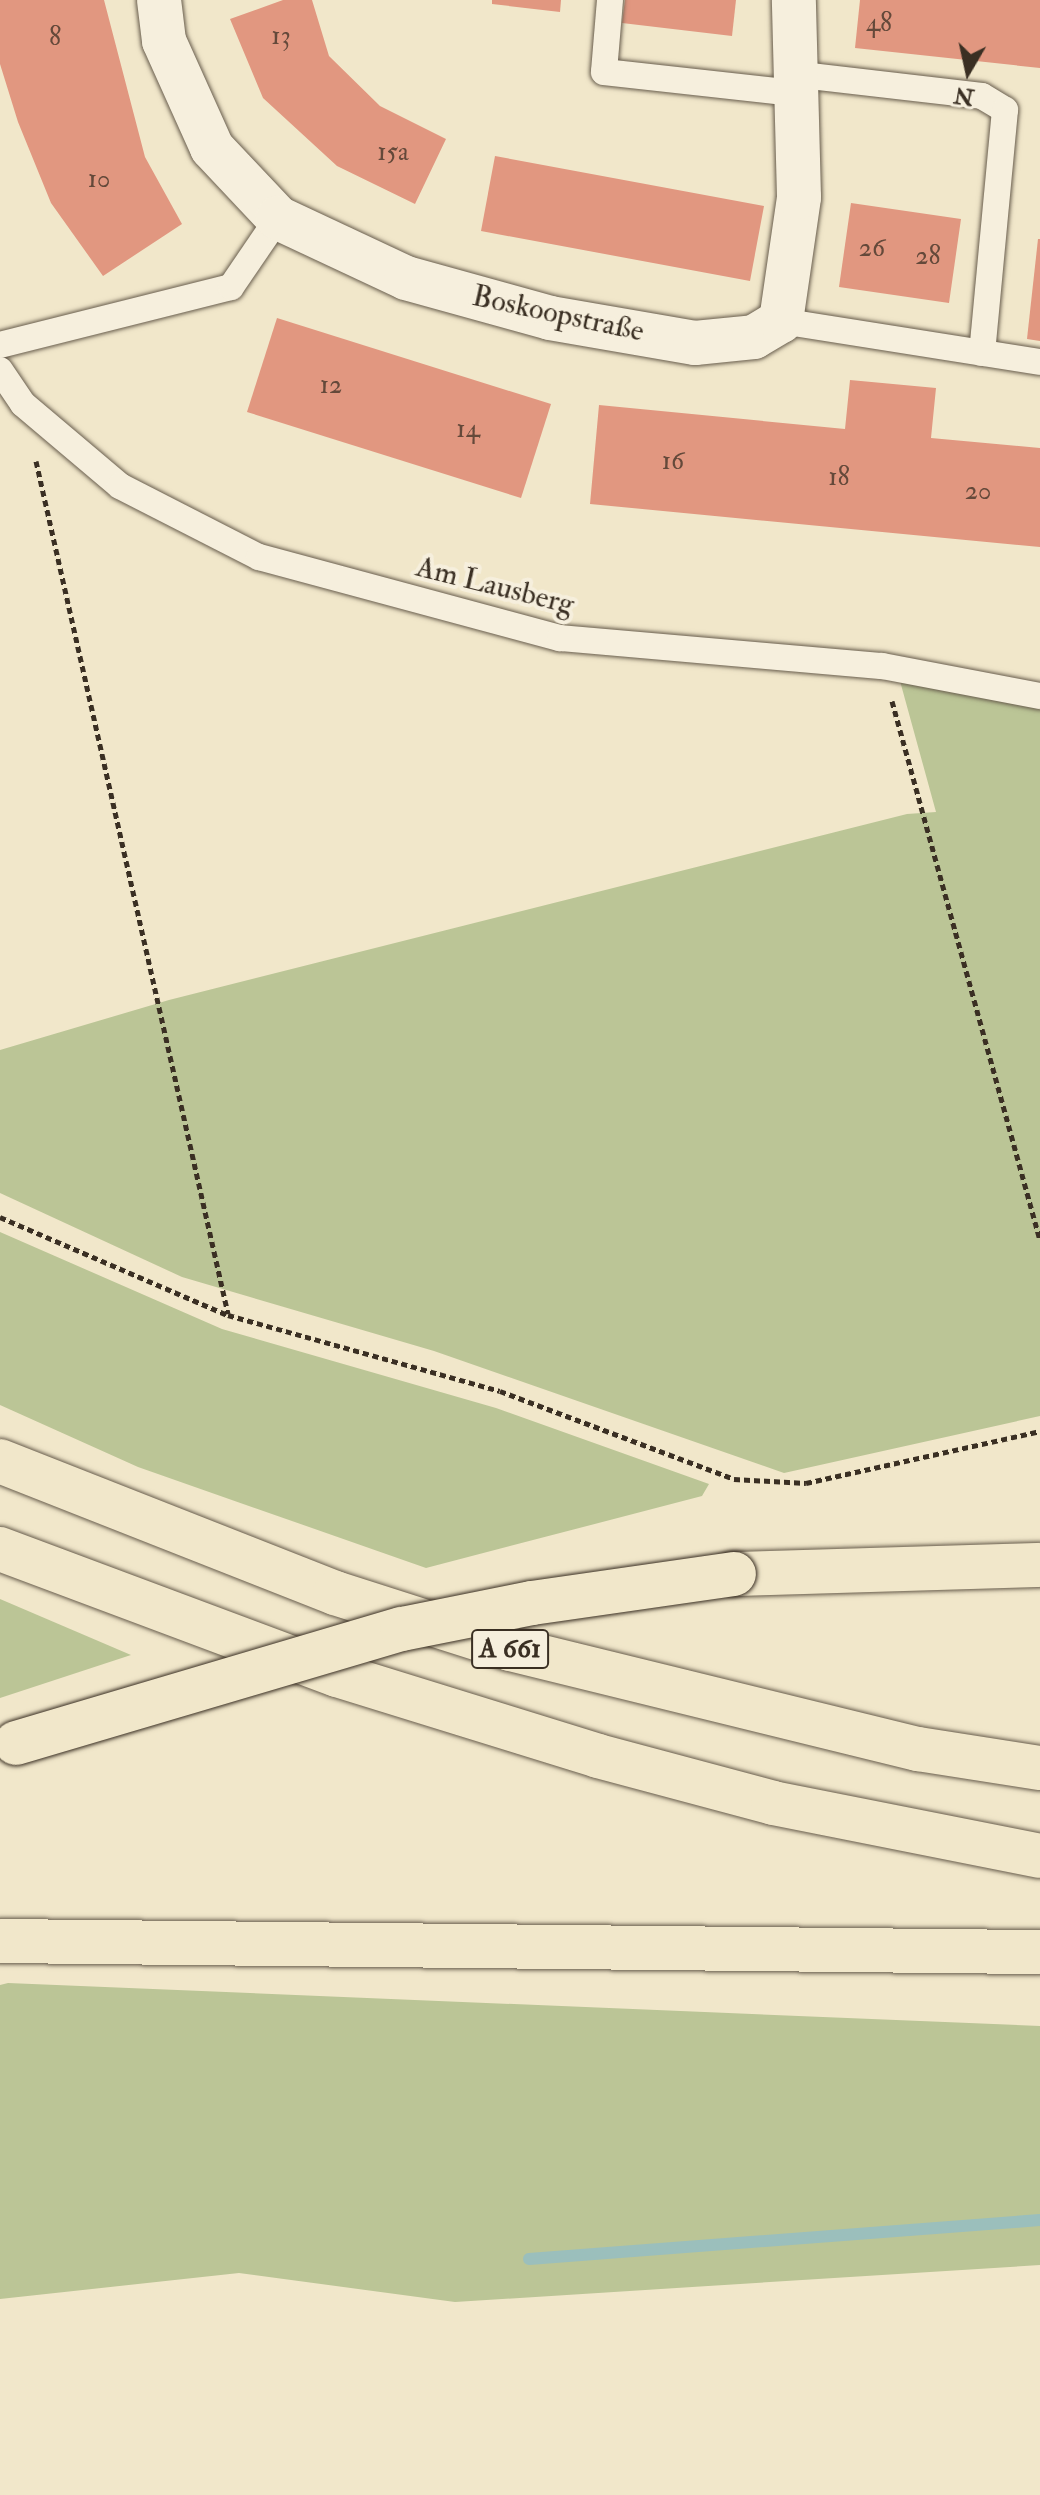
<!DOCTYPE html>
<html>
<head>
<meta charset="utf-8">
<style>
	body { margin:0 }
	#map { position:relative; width:1040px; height:2495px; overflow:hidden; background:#f1e7ca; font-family:"IM FELL Double Pica",serif }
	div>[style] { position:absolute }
	.green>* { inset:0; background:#bbc596 }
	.stream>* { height:12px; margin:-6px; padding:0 6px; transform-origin:6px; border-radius:6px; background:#9bbfbc }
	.building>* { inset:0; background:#e19780 }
	.path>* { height:5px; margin-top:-2.5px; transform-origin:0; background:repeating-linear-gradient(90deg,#3a2f23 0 6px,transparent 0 10px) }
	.roads { filter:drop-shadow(0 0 2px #685d4d) drop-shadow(0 0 2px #685d4d) }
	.service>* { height:26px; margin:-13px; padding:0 13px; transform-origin:13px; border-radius:13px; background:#f6efdd }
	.minor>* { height:44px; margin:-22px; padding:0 22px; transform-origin:22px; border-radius:22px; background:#f6efdd }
	.motorway>* { height:44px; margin:-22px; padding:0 22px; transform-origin:22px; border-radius:22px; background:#f1e7ca }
	.bridges { filter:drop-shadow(0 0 2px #3a2f23) drop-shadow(0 0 2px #3a2f23) }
	.motorway-bridge>* { height:44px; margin:-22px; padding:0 22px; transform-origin:22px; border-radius:22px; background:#f1e7ca }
	span { translate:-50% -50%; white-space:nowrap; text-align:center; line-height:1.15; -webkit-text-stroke:8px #f6efdd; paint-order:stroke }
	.number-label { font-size:26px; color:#64493a }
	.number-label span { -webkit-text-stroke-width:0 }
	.shield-label span { padding:2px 6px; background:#f6efdd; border:2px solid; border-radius:6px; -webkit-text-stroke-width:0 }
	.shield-label { font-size:28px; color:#3a2f23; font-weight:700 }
	.street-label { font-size:30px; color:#3a2f23 }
	.north { position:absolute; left:928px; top:32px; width:80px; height:80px; -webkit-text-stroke:6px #f6efdd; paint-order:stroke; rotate:189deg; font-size:22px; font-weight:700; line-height:32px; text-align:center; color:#3a2f23 }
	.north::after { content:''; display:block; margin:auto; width:28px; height:36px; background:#3a2f23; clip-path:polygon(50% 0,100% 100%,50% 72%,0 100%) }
</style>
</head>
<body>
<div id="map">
	<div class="green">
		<i style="clip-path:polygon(900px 681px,1040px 709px,1040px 1416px,784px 1473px,434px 1351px,182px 1277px,0 1193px,0 1050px,169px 1000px,907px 814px,936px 812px)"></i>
		<i style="clip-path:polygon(0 1232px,222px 1329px,496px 1408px,709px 1484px,702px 1496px,426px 1568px,138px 1467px,0 1405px)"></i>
		<i style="clip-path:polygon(0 1599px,131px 1655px,0 1698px)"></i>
		<i style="clip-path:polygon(8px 1983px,1040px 2026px,1040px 2265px,455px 2302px,239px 2273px,0 2299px,0 1985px)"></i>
	</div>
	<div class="stream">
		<i style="left:529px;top:2259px;width:512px;rotate:-4.36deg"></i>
	</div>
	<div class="building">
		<i style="clip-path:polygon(0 0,104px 0,145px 157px,182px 224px,103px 276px,51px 203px,18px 122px,0 64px)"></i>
		<i style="clip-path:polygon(283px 0,312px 0,329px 56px,380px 106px,446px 139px,415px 204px,337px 166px,263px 98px,230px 19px)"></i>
		<i style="clip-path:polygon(492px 0,561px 0,560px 12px,492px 4px)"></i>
		<i style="clip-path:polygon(625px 0,736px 0,732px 36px,622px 23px)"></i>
		<i style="clip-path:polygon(860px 0,1040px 0,1040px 68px,855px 48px)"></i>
		<i style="clip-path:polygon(495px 156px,764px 206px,750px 281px,481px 231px)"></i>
		<i style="clip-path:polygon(851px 203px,961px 219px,949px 303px,839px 287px)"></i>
		<i style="clip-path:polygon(1038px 239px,1040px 239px,1040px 341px,1027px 339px)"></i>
		<i style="clip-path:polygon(277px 318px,551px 404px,521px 498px,247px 412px)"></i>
		<i style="clip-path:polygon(850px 380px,936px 388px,931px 438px,1040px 448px,1040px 547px,590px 504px,599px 405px,845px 429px)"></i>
	</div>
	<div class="path">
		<i style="left:36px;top:461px;width:874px;rotate:77.31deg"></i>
		<i style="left:892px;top:701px;width:559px;rotate:74.65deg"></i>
		<i style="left:0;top:1217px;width:248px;rotate:23.3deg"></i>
		<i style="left:228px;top:1315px;width:282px;rotate:15.6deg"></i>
		<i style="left:500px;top:1391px;width:250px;rotate:20.6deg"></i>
		<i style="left:734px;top:1479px;width:72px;rotate:3.2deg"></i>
		<i style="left:806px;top:1483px;width:240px;rotate:-12.5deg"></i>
	</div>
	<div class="roads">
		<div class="service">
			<i style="left:610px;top:0;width:72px;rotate:94.8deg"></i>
			<i style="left:604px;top:72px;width:191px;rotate:6.3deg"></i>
			<i style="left:793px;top:74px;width:190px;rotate:6.6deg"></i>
			<i style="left:982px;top:96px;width:27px;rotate:31deg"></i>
			<i style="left:1005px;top:110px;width:244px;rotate:95.4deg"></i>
			<i style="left:781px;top:321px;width:262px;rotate:9deg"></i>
			<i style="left:0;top:345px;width:238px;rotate:-14.1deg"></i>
			<i style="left:231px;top:287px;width:83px;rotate:-55.7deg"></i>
			<i style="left:0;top:370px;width:41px;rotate:55.9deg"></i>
			<i style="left:23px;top:404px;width:127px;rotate:40.2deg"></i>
			<i style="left:120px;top:486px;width:156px;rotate:27.1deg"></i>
			<i style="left:259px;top:557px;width:312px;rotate:15.1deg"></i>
			<i style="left:560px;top:638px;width:323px;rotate:5deg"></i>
			<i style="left:882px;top:666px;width:161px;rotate:10.8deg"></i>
		</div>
		<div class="minor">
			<i style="left:159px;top:0;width:41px;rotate:83deg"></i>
			<i style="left:164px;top:41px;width:117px;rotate:65.8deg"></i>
			<i style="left:212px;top:148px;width:96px;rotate:46.7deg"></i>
			<i style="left:278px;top:218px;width:141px;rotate:25.1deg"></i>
			<i style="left:406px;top:278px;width:149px;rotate:15.5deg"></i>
			<i style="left:550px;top:318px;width:147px;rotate:9.8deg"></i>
			<i style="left:695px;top:343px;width:59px;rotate:-5.8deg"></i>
			<i style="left:754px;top:337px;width:31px;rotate:-31deg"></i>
			<i style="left:781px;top:321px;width:125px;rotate:-81.7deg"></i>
			<i style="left:799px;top:197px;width:197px;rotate:-91.5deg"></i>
		</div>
		<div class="motorway">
			<i style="left:0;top:1461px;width:360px;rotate:21.5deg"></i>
			<i style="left:335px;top:1593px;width:184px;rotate:17.7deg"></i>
			<i style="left:510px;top:1649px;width:420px;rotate:13.8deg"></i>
			<i style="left:918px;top:1749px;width:123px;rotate:8.9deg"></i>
			<i style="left:0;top:1549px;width:360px;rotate:20.5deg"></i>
			<i style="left:337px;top:1675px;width:273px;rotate:17.2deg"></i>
			<i style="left:598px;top:1756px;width:181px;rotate:15deg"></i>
			<i style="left:773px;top:1803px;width:272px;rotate:11.2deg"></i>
			<i style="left:734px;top:1574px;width:306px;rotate:-1.7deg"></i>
			<i style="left:0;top:1941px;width:1040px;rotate:0.61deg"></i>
		</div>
	</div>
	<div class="bridges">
		<div class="motorway-bridge">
			<i style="left:16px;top:1743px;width:402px;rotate:-16.5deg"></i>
			<i style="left:402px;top:1629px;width:133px;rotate:-11.3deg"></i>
			<i style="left:532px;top:1603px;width:204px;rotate:-8.2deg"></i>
		</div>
	</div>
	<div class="number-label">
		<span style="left:879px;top:24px">48</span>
		<span style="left:281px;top:37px">13</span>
		<span style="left:55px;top:38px">8</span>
		<span style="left:393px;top:153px">15a</span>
		<span style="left:99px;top:180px">10</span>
		<span style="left:872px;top:249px">26</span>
		<span style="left:928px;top:257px">28</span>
		<span style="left:331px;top:386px">12</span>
		<span style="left:468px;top:430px">14</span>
		<span style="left:673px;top:462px">16</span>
		<span style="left:839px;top:478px">18</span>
		<span style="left:978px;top:492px">20</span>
	</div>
	<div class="shield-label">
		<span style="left:510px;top:1649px">A 661</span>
	</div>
	<div class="street-label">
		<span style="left:558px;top:314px;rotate:12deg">Boskoopstraße</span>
		<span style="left:495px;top:586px;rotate:14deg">Am Lausberg</span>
	</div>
	<div class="north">N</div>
</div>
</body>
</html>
